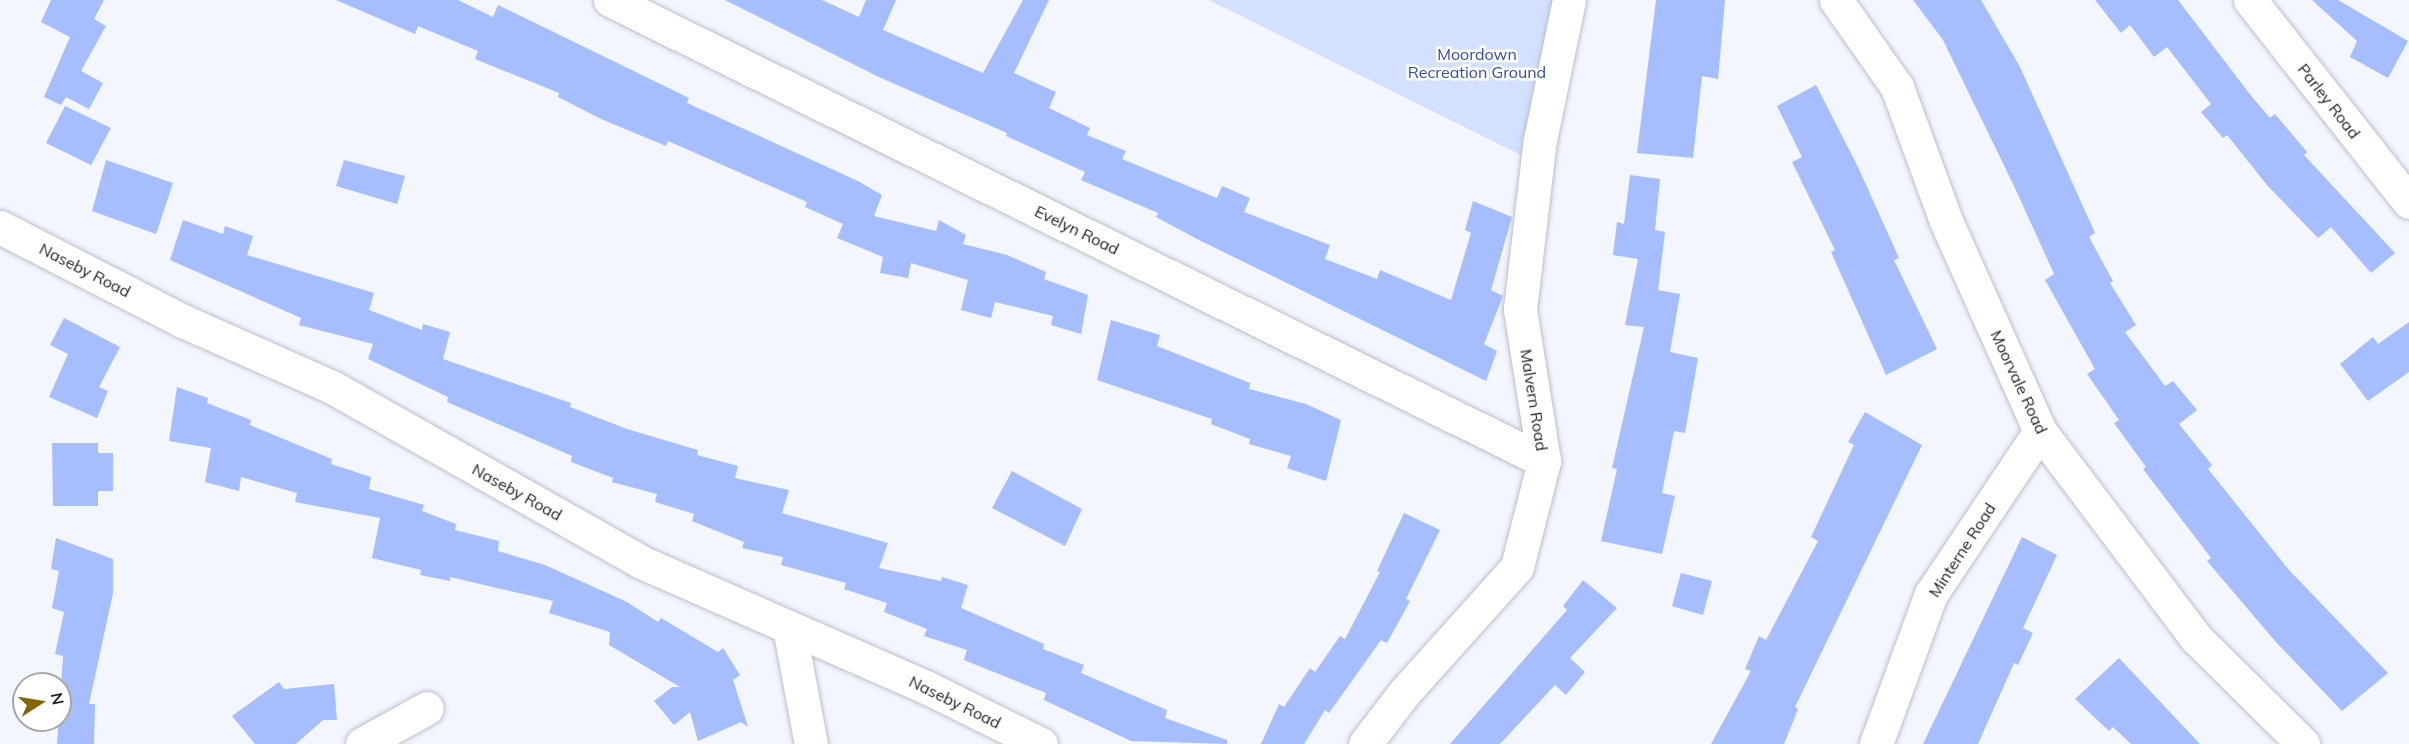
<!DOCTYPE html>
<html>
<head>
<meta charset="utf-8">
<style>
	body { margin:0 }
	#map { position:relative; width:2409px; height:744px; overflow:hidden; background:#f3f6ff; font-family:Mulish,sans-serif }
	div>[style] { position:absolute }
	.green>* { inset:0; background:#d3e0ff }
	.building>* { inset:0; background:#a6beff }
	.roads { filter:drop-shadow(0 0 2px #bbbfc9) drop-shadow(0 0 2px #bbbfc9) }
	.minor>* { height:33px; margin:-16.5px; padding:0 16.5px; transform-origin:16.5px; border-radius:16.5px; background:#fff }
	span { translate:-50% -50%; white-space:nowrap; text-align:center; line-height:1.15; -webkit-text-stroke:5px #fff; paint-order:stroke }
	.park-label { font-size:16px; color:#334ba7 }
	.street-label { font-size:16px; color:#212226 }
	.north { position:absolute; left:12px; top:672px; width:60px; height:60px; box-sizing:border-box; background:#fff; border:2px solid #a6a7a8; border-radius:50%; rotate:78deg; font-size:16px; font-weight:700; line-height:24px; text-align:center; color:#212226 }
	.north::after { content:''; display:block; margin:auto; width:21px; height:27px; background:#846600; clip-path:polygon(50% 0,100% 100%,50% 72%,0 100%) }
</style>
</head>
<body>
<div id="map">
	<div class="green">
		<i style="clip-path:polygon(1208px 0,1554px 0,1523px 156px,1235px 13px)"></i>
	</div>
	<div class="building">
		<i style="clip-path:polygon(51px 0,104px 0,94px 19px,106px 26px,81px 71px,103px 83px,89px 109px,66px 97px,61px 105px,44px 97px,70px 37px,41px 22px)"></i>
		<i style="clip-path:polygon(336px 0,458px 0,493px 17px,498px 5px,689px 98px,687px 103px,858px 181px,882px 195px,874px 216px,936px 231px,939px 220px,966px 235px,963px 244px,1007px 255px,1046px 272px,1044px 279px,1088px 295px,1081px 334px,1051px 325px,1053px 316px,995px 302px,991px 318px,961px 310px,968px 280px,911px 263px,908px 278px,880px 273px,883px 257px,837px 238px,843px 224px,805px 207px,807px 202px,668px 141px,666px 146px,601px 119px,558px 97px,559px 93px,475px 59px,478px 51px,418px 26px,415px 34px)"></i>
		<i style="clip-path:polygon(725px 0,822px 0,859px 17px,866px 0,896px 0,883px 30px,983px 73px,1023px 0,1049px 0,1014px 73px,1056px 92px,1049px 108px,1090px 128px,1087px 135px,1126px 151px,1122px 159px,1217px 198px,1222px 186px,1250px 198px,1244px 212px,1330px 245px,1325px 259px,1377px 279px,1380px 270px,1451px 300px,1471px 233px,1465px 230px,1473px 201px,1512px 217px,1491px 290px,1503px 296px,1484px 344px,1497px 351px,1486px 381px,1197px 239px,1156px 217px,1158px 213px,1081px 180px,1085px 172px,1006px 136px,1007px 133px,881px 78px)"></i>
		<i style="clip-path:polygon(1656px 0,1725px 0,1718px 79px,1702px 76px,1693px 158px,1637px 153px)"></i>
		<i style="clip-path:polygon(1913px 0,1981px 0,2020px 67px,2095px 233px,2089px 237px,2113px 281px,2110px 283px,2136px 325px,2125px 332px,2165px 386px,2173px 381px,2197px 410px,2179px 424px,2212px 465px,2208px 469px,2289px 570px,2388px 673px,2342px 711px,2275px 641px,2207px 561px,2211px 558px,2143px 469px,2146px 467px,2114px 423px,2119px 420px,2087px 374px,2095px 369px,2045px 280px,2054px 274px,2014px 186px,1943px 40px)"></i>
		<i style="clip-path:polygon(2095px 0,2178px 0,2252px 97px,2270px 118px,2275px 114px,2307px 152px,2304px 155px,2395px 253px,2371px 273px,2331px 227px,2318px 238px,2267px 185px,2227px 135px,2223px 138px,2201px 112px,2211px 104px,2167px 47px,2154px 57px,2130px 25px,2121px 33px)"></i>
		<i style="clip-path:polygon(2312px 0,2338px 0,2408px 41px,2388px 78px,2350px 57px,2357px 41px)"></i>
		<i style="clip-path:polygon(1816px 85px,1858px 167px,1899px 258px,1894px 260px,1937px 349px,1886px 375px,1831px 252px,1835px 250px,1792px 162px,1802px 157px,1777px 106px)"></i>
		<i style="clip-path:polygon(65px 106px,111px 128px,91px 165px,46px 143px)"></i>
		<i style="clip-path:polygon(106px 160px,173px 183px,156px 234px,92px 211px)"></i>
		<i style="clip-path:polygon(344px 160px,405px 176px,397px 204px,336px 186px)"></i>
		<i style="clip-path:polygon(1630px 175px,1660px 179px,1655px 230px,1665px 232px,1658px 290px,1680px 294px,1670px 352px,1698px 358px,1685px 433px,1674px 431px,1662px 493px,1675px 496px,1662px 554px,1601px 541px,1617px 469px,1612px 468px,1644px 327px,1625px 325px,1638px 259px,1613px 255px,1617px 222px,1624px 224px)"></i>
		<i style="clip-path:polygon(183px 220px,223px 234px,225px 226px,253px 236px,247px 255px,374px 293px,369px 310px,422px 330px,423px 324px,450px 332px,443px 359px,571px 403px,570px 407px,627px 429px,698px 450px,697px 455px,738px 466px,735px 478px,789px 490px,782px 513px,888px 543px,879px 568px,941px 581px,942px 577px,968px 585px,961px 608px,1044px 644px,1043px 649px,1084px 665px,1081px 673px,1167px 710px,1165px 718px,1227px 740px,1227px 744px,1131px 741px,1044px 700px,1046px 693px,964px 660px,967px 650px,924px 636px,927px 629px,884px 612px,887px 603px,844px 589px,846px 583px,781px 565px,783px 557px,742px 548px,744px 542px,692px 521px,694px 514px,655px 502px,657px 494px,612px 482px,613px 478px,571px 462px,572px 456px,447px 402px,448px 397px,368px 359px,373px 344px,299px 325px,301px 318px,170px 260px)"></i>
		<i style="clip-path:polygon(64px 318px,120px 347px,99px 387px,108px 391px,97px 418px,49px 397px,68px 354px,50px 345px)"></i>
		<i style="clip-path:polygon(1111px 320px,1160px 335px,1157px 346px,1250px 383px,1249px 389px,1306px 404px,1341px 420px,1326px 481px,1287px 468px,1291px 456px,1249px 444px,1250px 439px,1211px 424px,1212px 419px,1097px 380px)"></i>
		<i style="clip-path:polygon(2409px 322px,2409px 372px,2368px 401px,2340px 364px,2373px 337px,2378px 344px)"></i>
		<i style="clip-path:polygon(177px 387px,208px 398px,207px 403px,251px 420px,250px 425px,332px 459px,331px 464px,371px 477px,369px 489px,424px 505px,422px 511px,456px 524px,455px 530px,499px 541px,498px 551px,545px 565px,627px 602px,658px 622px,661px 618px,718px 652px,723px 648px,740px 675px,733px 680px,748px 727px,741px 722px,698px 741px,690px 712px,674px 725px,654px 701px,672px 687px,680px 687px,609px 645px,610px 632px,549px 613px,553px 601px,450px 577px,450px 581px,420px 575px,421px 570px,372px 558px,380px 518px,295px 502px,297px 493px,241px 477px,239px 491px,205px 482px,211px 448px,169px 441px)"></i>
		<i style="clip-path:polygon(1865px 412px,1922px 445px,1795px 707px,1798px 709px,1784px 744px,1711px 744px,1751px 671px,1745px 669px,1759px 636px,1766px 640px,1818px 541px,1811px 537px,1854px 445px,1848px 442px)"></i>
		<i style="clip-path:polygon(52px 443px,98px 443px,98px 453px,113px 453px,113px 491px,98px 491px,98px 506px,53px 506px)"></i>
		<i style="clip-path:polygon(1012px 471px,1082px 509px,1065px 546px,992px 508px)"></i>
		<i style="clip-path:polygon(1404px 513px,1440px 530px,1406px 599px,1410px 601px,1387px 643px,1381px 640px,1329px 713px,1325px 710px,1304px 744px,1261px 744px,1279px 704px,1284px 707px,1310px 668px,1315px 672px,1340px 636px,1345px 639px,1380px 572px,1377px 571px)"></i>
		<i style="clip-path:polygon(2022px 537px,2057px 555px,2023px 628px,2033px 633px,2018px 665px,2014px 663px,1978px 744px,1923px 744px)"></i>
		<i style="clip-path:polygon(56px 538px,113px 559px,113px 593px,89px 704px,95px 704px,94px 744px,57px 744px,63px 656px,55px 654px,64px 612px,52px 608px,59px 571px,51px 569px)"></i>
		<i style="clip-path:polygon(1681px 573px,1712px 581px,1703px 615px,1672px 606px)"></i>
		<i style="clip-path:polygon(1583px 580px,1617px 608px,1570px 658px,1585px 672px,1566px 695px,1555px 685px,1500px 744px,1450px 744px,1567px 610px,1563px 606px)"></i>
		<i style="clip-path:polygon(2119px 658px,2168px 710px,2200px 744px,2131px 744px,2113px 727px,2109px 731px,2075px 699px)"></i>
		<i style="clip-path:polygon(279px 682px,284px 689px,334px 684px,337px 720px,323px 720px,296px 744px,255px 744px,232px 716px)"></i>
	</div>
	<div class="roads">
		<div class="minor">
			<i style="left:610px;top:0;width:1042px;rotate:26.27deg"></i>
			<i style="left:1836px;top:0;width:106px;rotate:55deg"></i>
			<i style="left:1897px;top:87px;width:143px;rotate:69.9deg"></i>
			<i style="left:1946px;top:221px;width:230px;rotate:65.9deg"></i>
			<i style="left:2040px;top:431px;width:258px;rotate:53deg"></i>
			<i style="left:2195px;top:637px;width:152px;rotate:44.7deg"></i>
			<i style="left:2250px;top:0;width:257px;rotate:51.8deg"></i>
			<i style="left:0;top:227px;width:206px;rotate:27.2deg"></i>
			<i style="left:183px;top:321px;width:163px;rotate:23.9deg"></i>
			<i style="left:332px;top:387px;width:355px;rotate:29.5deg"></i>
			<i style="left:641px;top:562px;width:313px;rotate:23.7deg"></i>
			<i style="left:928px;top:688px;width:126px;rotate:26.4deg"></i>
			<i style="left:789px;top:627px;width:119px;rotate:79.4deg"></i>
			<i style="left:362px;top:744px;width:74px;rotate:-29deg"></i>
			<i style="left:1365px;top:744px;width:64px;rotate:-52.6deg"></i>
			<i style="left:1404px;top:693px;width:169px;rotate:-48.1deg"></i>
			<i style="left:1517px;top:567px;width:109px;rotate:-75.7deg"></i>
			<i style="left:1544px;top:461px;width:154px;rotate:-99deg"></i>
			<i style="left:1520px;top:309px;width:170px;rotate:-83.3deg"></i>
			<i style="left:1540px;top:140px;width:143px;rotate:-78.3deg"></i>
			<i style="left:1876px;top:744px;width:160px;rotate:-69.9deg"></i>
			<i style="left:1931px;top:594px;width:196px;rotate:-56.2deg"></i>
		</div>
	</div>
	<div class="park-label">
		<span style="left:1477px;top:63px">Moordown<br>Recreation Ground</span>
	</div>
	<div class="street-label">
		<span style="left:2329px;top:101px;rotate:52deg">Parley Road</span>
		<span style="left:1077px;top:230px;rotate:26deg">Evelyn Road</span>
		<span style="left:85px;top:270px;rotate:27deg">Naseby Road</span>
		<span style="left:2019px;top:382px;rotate:65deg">Moorvale Road</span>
		<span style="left:1534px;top:400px;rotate:81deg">Malvern Road</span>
		<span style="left:517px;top:492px;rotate:29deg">Naseby Road</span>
		<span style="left:1962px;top:550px;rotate:-57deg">Minterne Road</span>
		<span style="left:955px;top:702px;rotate:26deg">Naseby Road</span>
	</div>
	<div class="north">N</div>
</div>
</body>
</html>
